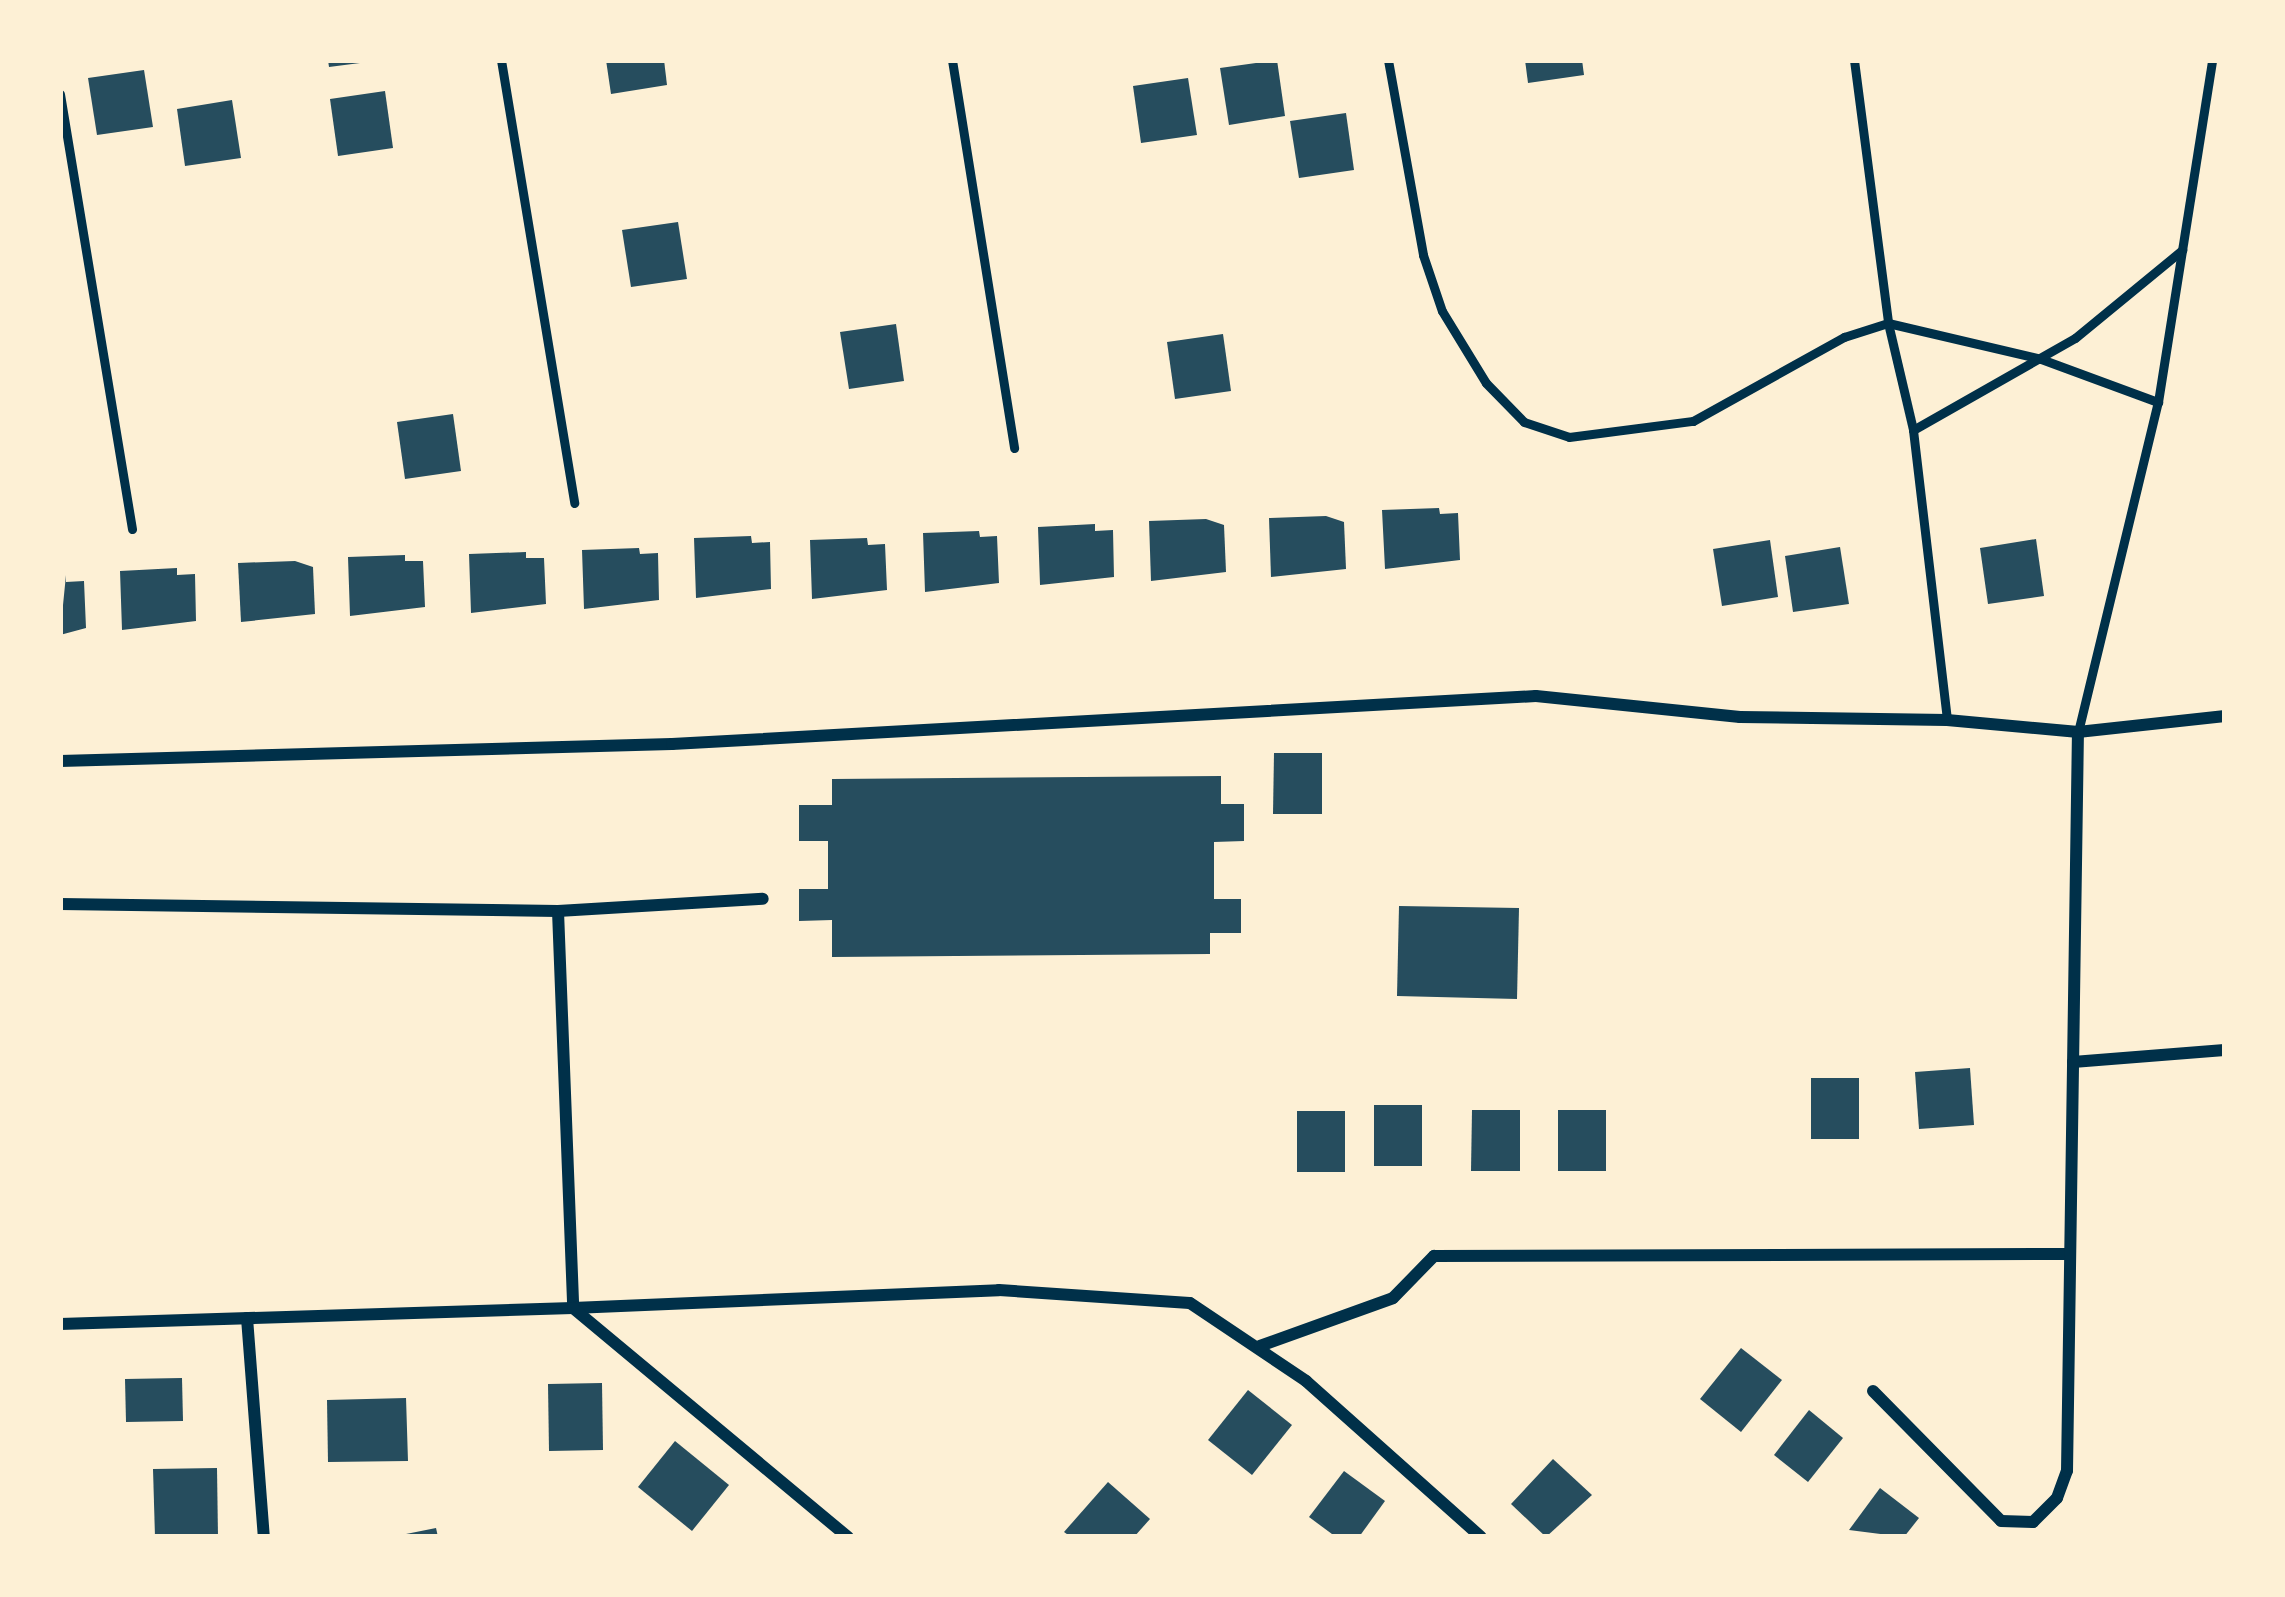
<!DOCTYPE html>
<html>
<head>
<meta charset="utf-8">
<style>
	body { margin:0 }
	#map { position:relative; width:2285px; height:1597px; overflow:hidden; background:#fdf0d5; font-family:Helvetica,sans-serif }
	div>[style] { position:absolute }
	.building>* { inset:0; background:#264d5e }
	.service>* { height:9px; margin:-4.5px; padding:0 4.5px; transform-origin:4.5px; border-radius:4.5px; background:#003049 }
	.minor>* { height:12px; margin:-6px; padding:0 6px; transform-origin:6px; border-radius:6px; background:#003049 }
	span { translate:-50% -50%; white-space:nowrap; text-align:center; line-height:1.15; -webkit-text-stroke:9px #fdf0d5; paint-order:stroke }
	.frame { position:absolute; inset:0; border:63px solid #fdf0d5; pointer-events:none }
</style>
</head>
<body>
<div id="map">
	<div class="building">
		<i style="clip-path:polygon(328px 60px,360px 60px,360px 63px,329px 67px)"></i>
		<i style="clip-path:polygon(606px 60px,664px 60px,667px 85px,611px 94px)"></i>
		<i style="clip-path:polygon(1277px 60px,1285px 116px,1229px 125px,1220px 68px)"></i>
		<i style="clip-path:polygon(1525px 60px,1582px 60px,1584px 75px,1528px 83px)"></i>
		<i style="clip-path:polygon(144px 70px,153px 127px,97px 135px,88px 78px)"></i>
		<i style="clip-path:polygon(1188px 78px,1197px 135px,1141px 143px,1133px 86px)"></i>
		<i style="clip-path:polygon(385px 91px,393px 148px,338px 156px,330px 99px)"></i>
		<i style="clip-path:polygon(232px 100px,241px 158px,185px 166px,177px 109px)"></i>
		<i style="clip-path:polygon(1346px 113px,1354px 170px,1299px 178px,1290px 121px)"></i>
		<i style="clip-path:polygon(678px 222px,687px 279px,631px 287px,622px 230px)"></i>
		<i style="clip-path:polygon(896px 324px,904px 381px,849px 389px,840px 332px)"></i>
		<i style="clip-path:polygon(1223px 334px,1231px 391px,1175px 399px,1167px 342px)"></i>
		<i style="clip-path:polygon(453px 414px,461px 471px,405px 479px,397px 422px)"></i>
		<i style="clip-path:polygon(1439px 508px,1440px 514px,1458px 513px,1460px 560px,1385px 569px,1382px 510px)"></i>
		<i style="clip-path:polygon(1326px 516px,1344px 522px,1346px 569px,1271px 577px,1269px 518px)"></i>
		<i style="clip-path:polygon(1206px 519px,1224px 525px,1226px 572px,1151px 581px,1149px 521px)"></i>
		<i style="clip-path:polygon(1095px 524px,1095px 531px,1113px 530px,1114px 577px,1040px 585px,1038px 527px)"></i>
		<i style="clip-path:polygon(979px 531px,980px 537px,997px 536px,999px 583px,925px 592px,923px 533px)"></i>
		<i style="clip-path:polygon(751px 536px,752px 543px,770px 542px,771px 589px,696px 598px,694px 538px)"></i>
		<i style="clip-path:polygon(867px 538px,868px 545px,885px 544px,887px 590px,812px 599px,810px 540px)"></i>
		<i style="clip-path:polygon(2036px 539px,2044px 596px,1988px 604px,1980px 548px)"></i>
		<i style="clip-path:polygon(1770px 540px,1778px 597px,1722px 606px,1713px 549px)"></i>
		<i style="clip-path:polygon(1840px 547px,1849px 604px,1793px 612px,1785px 556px)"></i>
		<i style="clip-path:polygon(639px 548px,640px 554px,658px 553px,659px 600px,584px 609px,582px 550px)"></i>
		<i style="clip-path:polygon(526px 552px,526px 558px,544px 558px,546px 604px,471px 613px,469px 554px)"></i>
		<i style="clip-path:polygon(405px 555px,405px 561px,423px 561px,425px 607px,350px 616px,348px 557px)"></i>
		<i style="clip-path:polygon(295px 561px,313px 567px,315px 614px,241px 622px,238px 563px)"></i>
		<i style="clip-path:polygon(177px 568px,177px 575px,195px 574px,196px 621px,122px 630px,120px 571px)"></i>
		<i style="clip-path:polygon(66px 575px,66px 582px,84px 581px,86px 628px,60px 635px)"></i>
		<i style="clip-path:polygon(1274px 753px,1322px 753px,1322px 814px,1273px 814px)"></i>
		<i style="clip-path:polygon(1221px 776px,1221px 804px,1244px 804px,1244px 841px,1214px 842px,1214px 899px,1241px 899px,1241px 933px,1210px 933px,1210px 954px,832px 957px,832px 920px,799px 921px,799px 889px,828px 889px,828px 841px,799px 841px,799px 805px,832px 805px,832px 779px)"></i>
		<i style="clip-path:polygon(1399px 906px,1519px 908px,1517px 999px,1397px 996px)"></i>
		<i style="clip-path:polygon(1970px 1068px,1974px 1125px,1919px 1129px,1915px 1072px)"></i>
		<i style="clip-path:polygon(1811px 1078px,1859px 1078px,1859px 1139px,1811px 1139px)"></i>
		<i style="clip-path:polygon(1374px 1105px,1422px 1105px,1422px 1166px,1374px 1166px)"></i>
		<i style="clip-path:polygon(1472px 1110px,1520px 1110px,1520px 1171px,1471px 1171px)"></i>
		<i style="clip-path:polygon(1558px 1110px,1606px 1110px,1606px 1171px,1558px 1171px)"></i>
		<i style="clip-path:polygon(1297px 1111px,1345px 1111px,1345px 1172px,1297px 1172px)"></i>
		<i style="clip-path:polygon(1741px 1348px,1782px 1380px,1741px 1432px,1700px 1399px)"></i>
		<i style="clip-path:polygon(182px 1378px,183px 1421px,126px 1422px,125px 1379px)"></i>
		<i style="clip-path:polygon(602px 1383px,603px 1450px,549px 1451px,548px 1384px)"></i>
		<i style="clip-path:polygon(1248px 1390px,1292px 1425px,1252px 1475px,1208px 1440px)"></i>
		<i style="clip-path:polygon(406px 1398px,408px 1461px,328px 1462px,327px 1400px)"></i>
		<i style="clip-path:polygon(1809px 1410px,1843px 1438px,1808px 1482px,1774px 1455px)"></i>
		<i style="clip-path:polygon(675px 1441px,729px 1485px,692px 1531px,638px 1487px)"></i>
		<i style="clip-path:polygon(1553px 1459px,1592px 1495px,1546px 1537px,1511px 1504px)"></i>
		<i style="clip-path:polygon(217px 1468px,218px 1537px,155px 1537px,153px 1469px)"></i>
		<i style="clip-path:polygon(1344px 1471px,1385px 1501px,1359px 1537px,1336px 1537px,1309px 1517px)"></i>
		<i style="clip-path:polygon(1108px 1482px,1150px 1519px,1134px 1537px,1071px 1537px,1064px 1532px)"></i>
		<i style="clip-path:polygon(1880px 1488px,1919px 1518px,1904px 1537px,1849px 1530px)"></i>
		<i style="clip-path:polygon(436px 1528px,438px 1537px,401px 1537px,401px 1535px)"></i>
	</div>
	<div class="service">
		<i style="left:501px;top:60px;width:449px;rotate:80.6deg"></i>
		<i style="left:952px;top:60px;width:393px;rotate:80.9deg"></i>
		<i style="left:1388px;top:60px;width:198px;rotate:79.8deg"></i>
		<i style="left:1423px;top:255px;width:59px;rotate:71.3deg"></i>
		<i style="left:1442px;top:311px;width:84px;rotate:58.6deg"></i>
		<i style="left:1486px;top:383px;width:54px;rotate:45.7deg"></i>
		<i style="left:1524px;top:422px;width:47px;rotate:18.4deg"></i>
		<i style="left:1569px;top:437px;width:125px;rotate:-7.4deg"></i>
		<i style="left:1693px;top:421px;width:173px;rotate:-29.1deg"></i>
		<i style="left:1844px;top:337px;width:46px;rotate:-17.7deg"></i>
		<i style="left:1888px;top:323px;width:157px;rotate:13.2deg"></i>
		<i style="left:2041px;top:359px;width:125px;rotate:20.2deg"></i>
		<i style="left:1854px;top:60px;width:265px;rotate:82.6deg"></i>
		<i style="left:1888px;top:323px;width:110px;rotate:76.8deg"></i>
		<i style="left:1913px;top:430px;width:292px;rotate:83.3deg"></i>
		<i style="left:60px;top:94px;width:441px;rotate:80.6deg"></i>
		<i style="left:1913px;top:430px;width:186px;rotate:-29.6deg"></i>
		<i style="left:2075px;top:338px;width:139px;rotate:-39.4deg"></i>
		<i style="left:2078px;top:732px;width:340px;rotate:-76.4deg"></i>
		<i style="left:2158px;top:402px;width:346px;rotate:-81deg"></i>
	</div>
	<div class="minor">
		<i style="left:60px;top:761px;width:612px;rotate:-1.59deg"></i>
		<i style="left:672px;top:744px;width:865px;rotate:-3.18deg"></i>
		<i style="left:1536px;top:696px;width:205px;rotate:5.9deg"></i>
		<i style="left:1740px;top:717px;width:207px;rotate:0.8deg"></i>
		<i style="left:1947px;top:720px;width:132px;rotate:5.2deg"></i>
		<i style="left:2078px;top:732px;width:148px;rotate:-6.2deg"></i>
		<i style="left:60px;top:904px;width:498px;rotate:0.8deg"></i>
		<i style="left:558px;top:911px;width:205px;rotate:-3.4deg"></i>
		<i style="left:558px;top:911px;width:397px;rotate:87.8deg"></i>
		<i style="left:573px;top:1308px;width:426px;rotate:-2.4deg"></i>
		<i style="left:999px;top:1290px;width:191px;rotate:3.9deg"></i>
		<i style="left:1190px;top:1303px;width:140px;rotate:33.9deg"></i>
		<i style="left:1306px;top:1381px;width:234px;rotate:41.7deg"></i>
		<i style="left:2073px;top:1062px;width:152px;rotate:-4.5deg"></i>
		<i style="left:247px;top:1318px;width:220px;rotate:85.6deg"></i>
		<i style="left:60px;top:1324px;width:513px;rotate:-1.79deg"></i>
		<i style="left:573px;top:1308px;width:358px;rotate:39.8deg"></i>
		<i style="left:1260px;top:1346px;width:141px;rotate:-19.8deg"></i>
		<i style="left:1393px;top:1298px;width:59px;rotate:-45.7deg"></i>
		<i style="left:1434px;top:1256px;width:636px;rotate:-0.18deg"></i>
		<i style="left:1873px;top:1391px;width:182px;rotate:45.4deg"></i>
		<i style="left:2001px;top:1521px;width:32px;rotate:2deg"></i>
		<i style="left:2033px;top:1522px;width:34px;rotate:-45deg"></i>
		<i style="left:2057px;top:1498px;width:29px;rotate:-70deg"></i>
		<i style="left:2067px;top:1471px;width:739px;rotate:-89.15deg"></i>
	</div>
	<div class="frame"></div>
</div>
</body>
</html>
